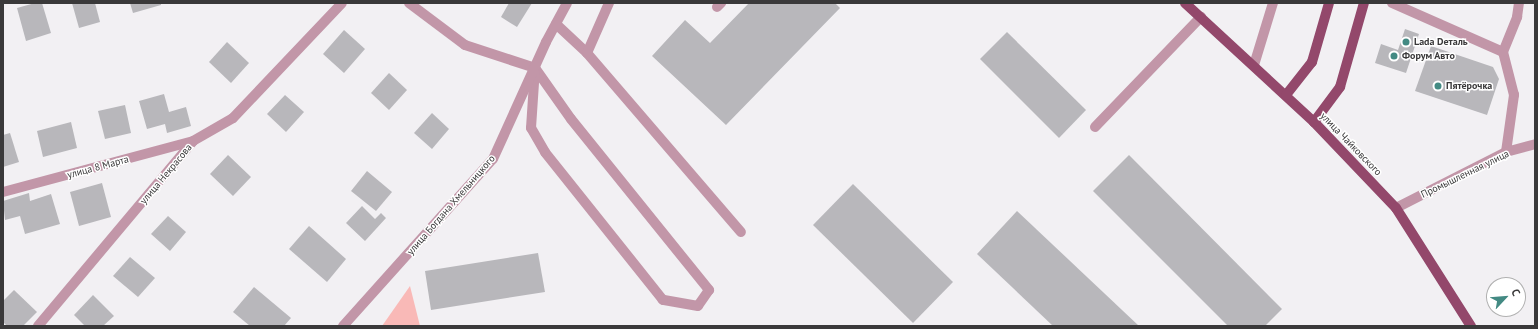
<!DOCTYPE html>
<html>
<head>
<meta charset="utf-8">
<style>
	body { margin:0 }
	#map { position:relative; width:1538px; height:329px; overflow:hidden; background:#f2f0f3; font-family:"PT Sans",sans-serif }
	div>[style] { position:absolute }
	.green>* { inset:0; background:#f9b9b7 }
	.building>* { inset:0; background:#b8b7bb }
	.minor>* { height:10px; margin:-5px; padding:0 5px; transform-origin:5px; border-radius:5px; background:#c296a8 }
	.major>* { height:10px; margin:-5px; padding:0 5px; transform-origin:5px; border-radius:5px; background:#93486b }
	.dots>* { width:11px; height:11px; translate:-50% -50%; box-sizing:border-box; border:2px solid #fff; border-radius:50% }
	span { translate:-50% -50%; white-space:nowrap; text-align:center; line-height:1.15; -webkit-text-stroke:3px #fff; paint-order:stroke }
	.poi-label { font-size:10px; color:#3a393a; font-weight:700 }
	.left { translate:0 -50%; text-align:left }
	.street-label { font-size:10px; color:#3a393a }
	.frame { position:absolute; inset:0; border:4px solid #3a393a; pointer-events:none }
	.north { position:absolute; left:1486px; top:277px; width:40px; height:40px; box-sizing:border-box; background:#fff; border:1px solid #b0b0b0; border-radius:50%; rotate:64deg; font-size:11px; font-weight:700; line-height:16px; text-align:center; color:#3a393a }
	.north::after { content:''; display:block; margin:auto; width:14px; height:18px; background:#438a83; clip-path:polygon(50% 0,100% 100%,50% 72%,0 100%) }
</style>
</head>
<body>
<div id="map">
	<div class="green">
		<i style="clip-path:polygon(410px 286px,420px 326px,382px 326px)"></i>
	</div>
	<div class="building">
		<i style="clip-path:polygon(35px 3px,42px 3px,51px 33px,26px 41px,17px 8px)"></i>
		<i style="clip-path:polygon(72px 3px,95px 3px,100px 22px,79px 28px)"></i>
		<i style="clip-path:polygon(130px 3px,161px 3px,161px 5px,133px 13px)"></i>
		<i style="clip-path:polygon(509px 3px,532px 3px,517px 27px,501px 17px)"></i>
		<i style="clip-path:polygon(749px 3px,835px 3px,840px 8px,726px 125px,652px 56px,685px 20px,710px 43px)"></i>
		<i style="clip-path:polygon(1405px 29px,1419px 34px,1406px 73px,1375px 63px,1381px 44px,1398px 50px)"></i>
		<i style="clip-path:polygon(344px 30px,365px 49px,344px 73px,323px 54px)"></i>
		<i style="clip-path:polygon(1007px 32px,1086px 110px,1059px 138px,980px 59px)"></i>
		<i style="clip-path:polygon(227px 42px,249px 63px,231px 83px,209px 62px)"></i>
		<i style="clip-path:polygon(1431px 46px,1493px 67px,1499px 79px,1487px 115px,1415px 91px)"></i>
		<i style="clip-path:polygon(389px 73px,407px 90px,389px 110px,371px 93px)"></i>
		<i style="clip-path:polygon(164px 94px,169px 112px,186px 107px,191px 126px,167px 133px,165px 124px,147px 129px,139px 101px)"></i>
		<i style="clip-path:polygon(285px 95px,304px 112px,286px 132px,267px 114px)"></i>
		<i style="clip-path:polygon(125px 105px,131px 133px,105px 139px,98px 111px)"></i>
		<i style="clip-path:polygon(432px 113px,449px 129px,432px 149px,414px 133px)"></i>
		<i style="clip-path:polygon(71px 122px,77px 148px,43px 157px,37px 131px)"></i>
		<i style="clip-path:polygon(10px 133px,19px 162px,3px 167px,3px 135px)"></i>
		<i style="clip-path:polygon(228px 155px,251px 177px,233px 196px,210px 174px)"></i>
		<i style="clip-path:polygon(1129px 155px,1282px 309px,1265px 326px,1228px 326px,1093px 191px)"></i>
		<i style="clip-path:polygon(367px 171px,392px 192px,376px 211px,351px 191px)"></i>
		<i style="clip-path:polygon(102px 183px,111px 217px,79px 226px,70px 192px)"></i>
		<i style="clip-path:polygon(853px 184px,953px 282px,913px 323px,813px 225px)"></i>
		<i style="clip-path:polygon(29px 193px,30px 201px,51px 194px,60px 224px,25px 234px,20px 216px,5px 220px,3px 201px)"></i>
		<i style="clip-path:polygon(362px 206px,375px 219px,381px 213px,386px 218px,365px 241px,346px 223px)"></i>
		<i style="clip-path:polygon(1017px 211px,1139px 326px,1053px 326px,977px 254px)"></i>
		<i style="clip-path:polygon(168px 216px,186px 232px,170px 251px,151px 234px)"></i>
		<i style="clip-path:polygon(309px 226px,346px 259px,327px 282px,289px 249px)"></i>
		<i style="clip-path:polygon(538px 253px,545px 292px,431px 310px,425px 271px)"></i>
		<i style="clip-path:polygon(130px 257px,155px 278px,138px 297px,113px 276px)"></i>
		<i style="clip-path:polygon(254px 287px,291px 318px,284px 326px,250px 326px,233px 312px)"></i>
		<i style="clip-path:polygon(14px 290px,37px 312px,23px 326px,7px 326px,3px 322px,3px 301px)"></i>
		<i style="clip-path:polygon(93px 295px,114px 316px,103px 326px,85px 326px,74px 315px)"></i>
	</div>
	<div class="minor">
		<i style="left:409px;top:3px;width:70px;rotate:36.9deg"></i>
		<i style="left:465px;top:45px;width:74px;rotate:18.2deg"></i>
		<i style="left:535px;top:68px;width:62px;rotate:54.8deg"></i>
		<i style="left:571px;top:119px;width:220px;rotate:51.1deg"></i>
		<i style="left:709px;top:290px;width:19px;rotate:125deg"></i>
		<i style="left:698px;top:306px;width:36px;rotate:-170deg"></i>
		<i style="left:663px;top:300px;width:189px;rotate:-128.6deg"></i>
		<i style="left:545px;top:152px;width:28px;rotate:-120deg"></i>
		<i style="left:531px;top:128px;width:60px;rotate:-86.2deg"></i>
		<i style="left:1392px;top:3px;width:121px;rotate:23.8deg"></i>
		<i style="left:717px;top:7px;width:6px;rotate:-45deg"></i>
		<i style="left:556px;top:24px;width:42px;rotate:43.1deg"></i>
		<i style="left:587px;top:53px;width:236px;rotate:49.3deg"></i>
		<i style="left:587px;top:53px;width:55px;rotate:-66.3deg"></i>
		<i style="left:1254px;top:65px;width:65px;rotate:-73deg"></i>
		<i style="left:1095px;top:127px;width:153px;rotate:-46.1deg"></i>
		<i style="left:1506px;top:152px;width:58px;rotate:-82deg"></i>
		<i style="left:1514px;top:95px;width:44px;rotate:-104.3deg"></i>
		<i style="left:1503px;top:52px;width:38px;rotate:-68deg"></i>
		<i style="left:1517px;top:17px;width:14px;rotate:-82deg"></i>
		<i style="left:3px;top:192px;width:197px;rotate:-15deg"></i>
		<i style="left:1396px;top:208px;width:123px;rotate:-27deg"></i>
		<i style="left:1506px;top:152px;width:30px;rotate:-15deg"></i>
		<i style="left:38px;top:326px;width:241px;rotate:-50deg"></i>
		<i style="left:193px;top:141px;width:46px;rotate:-29.9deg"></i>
		<i style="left:233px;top:118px;width:158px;rotate:-46.5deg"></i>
		<i style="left:343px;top:326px;width:224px;rotate:-48.1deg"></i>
		<i style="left:493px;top:159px;width:128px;rotate:-65.6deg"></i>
		<i style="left:546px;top:42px;width:44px;rotate:-61.7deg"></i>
	</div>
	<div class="major">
		<i style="left:1185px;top:3px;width:176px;rotate:42.7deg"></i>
		<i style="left:1314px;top:122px;width:119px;rotate:46.4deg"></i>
		<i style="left:1396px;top:208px;width:140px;rotate:57.6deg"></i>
		<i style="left:1286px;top:95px;width:42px;rotate:-51.8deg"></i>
		<i style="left:1312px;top:62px;width:61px;rotate:-73.9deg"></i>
		<i style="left:1314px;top:122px;width:44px;rotate:-53.4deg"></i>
		<i style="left:1340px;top:87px;width:87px;rotate:-74.1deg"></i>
	</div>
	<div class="dots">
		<i style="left:1406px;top:42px;background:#438a83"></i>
		<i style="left:1394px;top:56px;background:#438a83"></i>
		<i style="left:1438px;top:86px;background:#438a83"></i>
	</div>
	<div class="poi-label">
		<span class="left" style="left:1414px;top:42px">Lada Dеталь</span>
		<span class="left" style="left:1402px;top:56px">Форум Авто</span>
		<span class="left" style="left:1446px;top:86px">Пятёрочка</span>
	</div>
	<div class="street-label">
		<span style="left:1351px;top:144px;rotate:46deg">улица Чайковского</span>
		<span style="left:98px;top:167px;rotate:-15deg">улица 8 Марта</span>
		<span style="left:166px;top:174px;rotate:-50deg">улица Некрасова</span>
		<span style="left:1465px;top:174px;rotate:-26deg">Промышленная улица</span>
		<span style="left:451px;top:205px;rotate:-49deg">улица Богдана Хмельницкого</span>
	</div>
	<div class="frame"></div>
	<div class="north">С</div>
</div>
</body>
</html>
